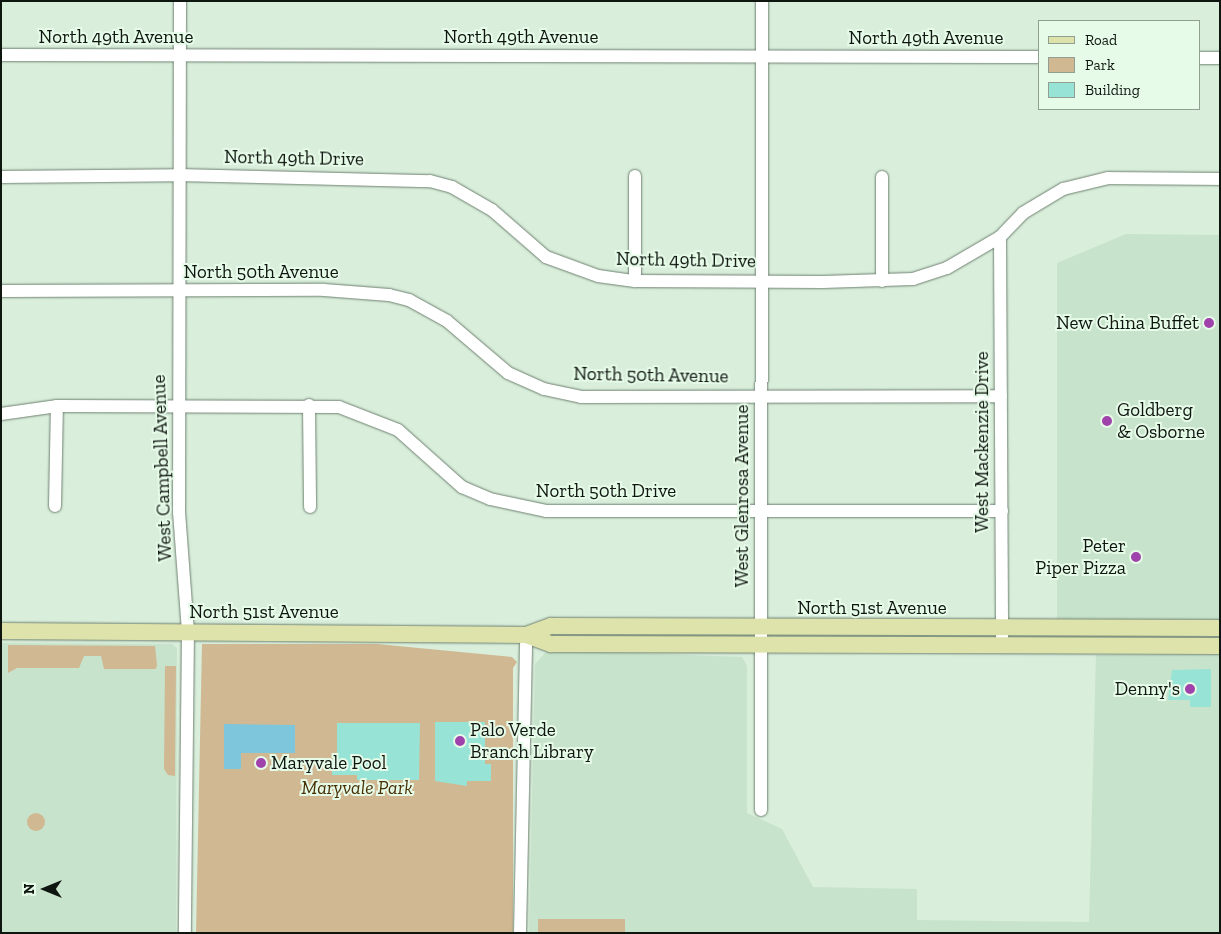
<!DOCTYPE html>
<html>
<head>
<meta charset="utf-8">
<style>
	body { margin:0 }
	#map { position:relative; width:1221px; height:934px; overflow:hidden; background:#d9eedb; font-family:"Zilla Slab",serif }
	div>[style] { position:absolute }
	.built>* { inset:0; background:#c8e3cb }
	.green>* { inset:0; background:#d0b893 }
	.round { border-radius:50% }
	.water>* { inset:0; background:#7ec6db }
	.building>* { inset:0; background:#97e3d6 }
	.roads { filter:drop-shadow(0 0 1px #6f8171) drop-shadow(0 0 1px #6f8171) }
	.minor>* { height:12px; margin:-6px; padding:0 6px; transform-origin:6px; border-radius:6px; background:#fff }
	.major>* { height:16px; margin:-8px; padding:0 8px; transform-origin:8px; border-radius:8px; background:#dee3ac }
	.dots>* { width:14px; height:14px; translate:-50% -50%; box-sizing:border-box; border:2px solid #e6fbe8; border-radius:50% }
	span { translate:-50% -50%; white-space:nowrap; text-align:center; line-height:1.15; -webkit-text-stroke:4px #e6fbe8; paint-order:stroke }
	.street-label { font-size:19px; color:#0f1610 }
	.poi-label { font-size:19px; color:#0f1610 }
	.right { translate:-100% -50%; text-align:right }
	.left { translate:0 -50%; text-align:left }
	.park-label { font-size:19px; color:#473005; font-style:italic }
	.frame { position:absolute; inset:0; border:2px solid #0f1610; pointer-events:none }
	.legend { position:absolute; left:1038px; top:20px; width:162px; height:90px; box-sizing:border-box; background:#e6fbe8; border:1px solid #909f92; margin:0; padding:6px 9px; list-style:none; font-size:15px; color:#0f1610 }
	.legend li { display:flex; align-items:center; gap:10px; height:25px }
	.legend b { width:25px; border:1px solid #909f92 }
	.north { position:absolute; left:20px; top:864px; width:50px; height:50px; -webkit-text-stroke:4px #e6fbe8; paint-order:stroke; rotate:270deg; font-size:14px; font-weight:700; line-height:20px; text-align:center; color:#0f1610 }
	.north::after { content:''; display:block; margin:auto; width:18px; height:22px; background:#0f1610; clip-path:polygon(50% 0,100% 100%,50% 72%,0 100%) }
</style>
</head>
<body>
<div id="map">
	<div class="built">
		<i style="clip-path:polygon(1126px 234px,1220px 235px,1220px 621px,1057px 621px,1057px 263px)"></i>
		<i style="clip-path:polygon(1px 643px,172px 644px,177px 648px,176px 933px,1px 933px)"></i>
		<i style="clip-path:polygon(548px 650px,742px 657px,747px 666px,747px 813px,782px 829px,813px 887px,917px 889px,917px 920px,1089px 922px,1096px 655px,1220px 654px,1220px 933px,529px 933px,535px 664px)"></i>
	</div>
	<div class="green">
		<i style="clip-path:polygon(202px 644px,377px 644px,512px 657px,517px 662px,513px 668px,513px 933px,196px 933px)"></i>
		<i style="clip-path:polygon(8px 645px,155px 646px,157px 665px,156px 669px,104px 669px,101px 656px,84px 656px,79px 668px,17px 668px,8px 673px)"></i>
		<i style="clip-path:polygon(165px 666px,176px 666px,175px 776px,168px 775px,164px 769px)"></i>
		<i class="round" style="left:27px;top:813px;width:18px;height:18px"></i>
		<i style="clip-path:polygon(538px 919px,625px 919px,625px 933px,538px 933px)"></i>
	</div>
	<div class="water">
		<i style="clip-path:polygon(224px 724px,295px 725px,295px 753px,241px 753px,241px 769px,224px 769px)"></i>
	</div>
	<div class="building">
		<i style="clip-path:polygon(1211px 669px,1211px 707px,1190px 707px,1190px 700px,1168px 700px,1172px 670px)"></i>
		<i style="clip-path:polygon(435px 722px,485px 722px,485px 764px,491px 764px,491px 781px,467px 781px,467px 786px,435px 781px)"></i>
		<i style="clip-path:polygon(337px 723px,420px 723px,419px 780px,357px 780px,357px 775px,332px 775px,332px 763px,337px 763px)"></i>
	</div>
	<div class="roads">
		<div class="minor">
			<i style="left:180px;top:1px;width:511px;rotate:90.11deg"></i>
			<i style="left:179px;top:512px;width:119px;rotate:85.7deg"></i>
			<i style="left:188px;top:631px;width:302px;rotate:90.6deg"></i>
			<i style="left:1px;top:55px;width:1039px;rotate:0.11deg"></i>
			<i style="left:1200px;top:58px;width:20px"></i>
			<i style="left:635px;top:176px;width:105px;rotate:90deg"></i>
			<i style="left:1px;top:177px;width:177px;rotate:-0.6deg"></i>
			<i style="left:178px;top:175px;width:252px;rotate:1.4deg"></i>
			<i style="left:430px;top:181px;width:23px;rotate:15deg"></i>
			<i style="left:452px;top:187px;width:46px;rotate:29.9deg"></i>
			<i style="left:492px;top:210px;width:72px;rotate:41deg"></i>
			<i style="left:546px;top:257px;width:55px;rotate:20.1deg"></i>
			<i style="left:598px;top:276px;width:37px;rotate:8deg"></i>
			<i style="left:635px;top:281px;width:188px;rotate:0.3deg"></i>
			<i style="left:823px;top:282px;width:90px;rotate:-1.9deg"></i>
			<i style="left:913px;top:279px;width:36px;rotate:-18deg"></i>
			<i style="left:947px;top:268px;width:61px;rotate:-30.3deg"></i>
			<i style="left:1000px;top:237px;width:33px;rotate:-46deg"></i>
			<i style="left:1023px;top:213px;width:47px;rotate:-31deg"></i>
			<i style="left:1063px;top:189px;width:46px;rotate:-13.7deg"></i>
			<i style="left:1108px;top:178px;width:112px;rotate:0.5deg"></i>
			<i style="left:1000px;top:237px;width:410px;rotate:89.7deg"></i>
			<i style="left:882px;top:281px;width:104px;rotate:-90deg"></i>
			<i style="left:1px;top:291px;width:323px;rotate:-0.2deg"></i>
			<i style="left:324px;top:290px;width:65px;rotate:4.4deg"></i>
			<i style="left:389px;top:295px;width:21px;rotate:14deg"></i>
			<i style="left:409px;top:300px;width:43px;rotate:28.9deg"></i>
			<i style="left:447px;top:321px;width:80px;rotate:40.4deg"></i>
			<i style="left:508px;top:373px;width:39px;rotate:24deg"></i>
			<i style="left:544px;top:389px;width:38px;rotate:12deg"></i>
			<i style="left:581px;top:397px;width:420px;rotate:-0.1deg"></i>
			<i style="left:309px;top:405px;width:102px;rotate:89.4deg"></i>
			<i style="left:1px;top:414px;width:57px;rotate:-8.1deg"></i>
			<i style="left:57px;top:406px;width:282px;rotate:0.2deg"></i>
			<i style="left:339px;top:407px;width:63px;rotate:21.3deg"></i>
			<i style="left:398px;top:430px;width:86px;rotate:41.7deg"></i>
			<i style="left:462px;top:487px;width:30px;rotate:23deg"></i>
			<i style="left:490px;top:499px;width:57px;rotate:12.1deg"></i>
			<i style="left:546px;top:511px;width:456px"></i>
			<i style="left:55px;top:506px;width:100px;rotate:-88.9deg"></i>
			<i style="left:761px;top:810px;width:809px;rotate:-89.93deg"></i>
			<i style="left:520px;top:933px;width:298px;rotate:-88.8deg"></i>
		</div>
		<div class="major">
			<i style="left:1px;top:631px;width:525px;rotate:0.44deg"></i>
			<i style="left:526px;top:635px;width:27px;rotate:20deg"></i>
			<i style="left:551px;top:644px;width:669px;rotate:0.17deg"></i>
			<i style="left:526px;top:635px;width:27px;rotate:-20deg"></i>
			<i style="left:551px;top:626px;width:669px;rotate:0.17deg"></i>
		</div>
	</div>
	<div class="dots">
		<i style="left:1209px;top:323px;background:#a042ab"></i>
		<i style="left:1107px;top:421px;background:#a042ab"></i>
		<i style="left:1136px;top:557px;background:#a042ab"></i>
		<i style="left:1190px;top:689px;background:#a042ab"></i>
		<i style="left:460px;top:741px;background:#a042ab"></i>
		<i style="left:261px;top:763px;background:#a042ab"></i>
	</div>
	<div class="street-label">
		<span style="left:116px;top:37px">North 49th Avenue</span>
		<span style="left:521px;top:37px">North 49th Avenue</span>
		<span style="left:926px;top:38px">North 49th Avenue</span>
		<span style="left:294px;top:158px;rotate:1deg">North 49th Drive</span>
		<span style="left:686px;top:260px;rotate:1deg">North 49th Drive</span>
		<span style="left:261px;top:272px">North 50th Avenue</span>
		<span style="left:651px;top:375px;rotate:1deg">North 50th Avenue</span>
		<span style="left:982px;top:442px;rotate:-90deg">West Mackenzie Drive</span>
		<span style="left:162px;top:468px;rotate:-92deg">West Campbell Avenue</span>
		<span style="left:606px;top:491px">North 50th Drive</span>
		<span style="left:742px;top:496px;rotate:-90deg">West Glenrosa Avenue</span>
		<span style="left:872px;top:608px">North 51st Avenue</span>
		<span style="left:264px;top:612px">North 51st Avenue</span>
	</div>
	<div class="poi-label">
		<span class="right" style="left:1199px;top:323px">New China Buffet</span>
		<span class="left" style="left:1117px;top:421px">Goldberg<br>&amp; Osborne</span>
		<span class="right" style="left:1126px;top:557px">Peter<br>Piper Pizza</span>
		<span class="right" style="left:1180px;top:689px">Denny's</span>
		<span class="left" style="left:470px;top:741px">Palo Verde<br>Branch Library</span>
		<span class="left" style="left:271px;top:763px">Maryvale Pool</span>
	</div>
	<div class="park-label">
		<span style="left:357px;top:788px">Maryvale Park</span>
	</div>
	<div class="frame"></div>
	<ul class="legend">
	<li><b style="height:6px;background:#dee3ac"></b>Road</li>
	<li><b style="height:14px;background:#d0b893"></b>Park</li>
	<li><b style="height:14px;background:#97e3d6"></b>Building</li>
	</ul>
	<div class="north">N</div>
</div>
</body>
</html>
